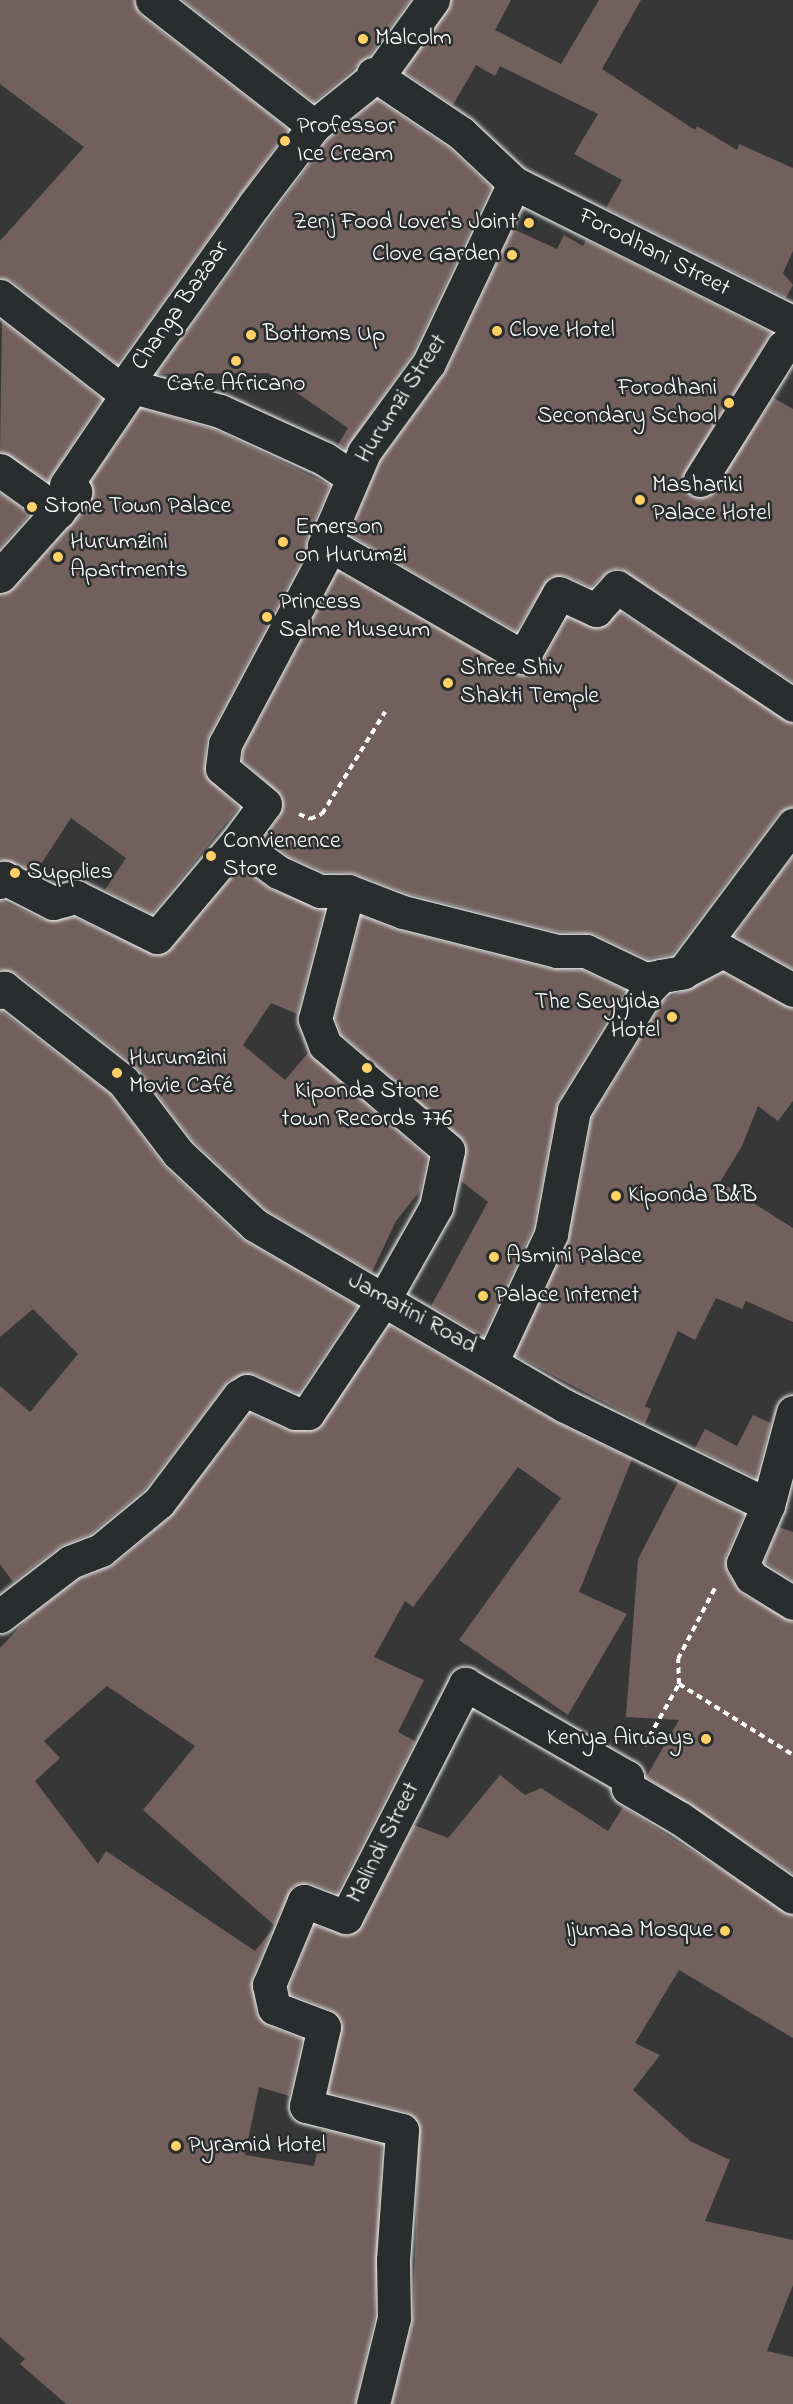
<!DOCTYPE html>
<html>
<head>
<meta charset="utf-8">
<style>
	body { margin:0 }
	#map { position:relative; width:793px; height:2404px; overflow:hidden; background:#383737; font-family:"Indie Flower",sans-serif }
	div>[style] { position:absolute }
	.building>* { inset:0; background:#72605c }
	.path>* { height:4px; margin-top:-2px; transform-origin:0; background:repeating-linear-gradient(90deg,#fff 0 6px,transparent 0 10.5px) }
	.roads { filter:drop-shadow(0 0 2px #fff) drop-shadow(0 0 2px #fff) }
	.minor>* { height:33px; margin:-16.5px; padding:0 16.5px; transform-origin:16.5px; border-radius:16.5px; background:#2a2d2e }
	.dots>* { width:16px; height:16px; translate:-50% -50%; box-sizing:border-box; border:3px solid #2a2d2e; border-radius:50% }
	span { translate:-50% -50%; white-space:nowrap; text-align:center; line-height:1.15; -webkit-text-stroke:5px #2a2d2e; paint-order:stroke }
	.poi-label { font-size:24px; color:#fff }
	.left { translate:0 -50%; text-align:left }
	.right { translate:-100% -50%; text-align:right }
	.street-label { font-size:24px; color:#fff }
</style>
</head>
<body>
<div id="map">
	<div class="building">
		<i style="clip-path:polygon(0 0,134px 0,140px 15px,288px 129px,117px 364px,12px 281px,0 278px,0 241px,84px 147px,0 84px)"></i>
		<i style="clip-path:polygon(183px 0,410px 0,369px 56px,314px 102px)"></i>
		<i style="clip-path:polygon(451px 0,511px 0,495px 30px,561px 64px,599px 0,641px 0,602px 69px,695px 130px,697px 126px,737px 150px,739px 144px,793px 168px,793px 251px,783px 273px,793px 285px,786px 298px,606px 208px,622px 180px,574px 154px,598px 114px,500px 66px,495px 76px,476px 65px,453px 105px,404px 72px)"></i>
		<i style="clip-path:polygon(377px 99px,449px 148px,491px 187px,413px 353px,345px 450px,338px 445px,348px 428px,268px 373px,156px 374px,328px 139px)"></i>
		<i style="clip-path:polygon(513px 229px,557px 249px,564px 235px,583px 246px,586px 240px,771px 333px,681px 480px,691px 496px,709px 496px,774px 398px,793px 409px,793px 682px,620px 568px,610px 570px,591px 587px,566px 576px,550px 577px,516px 631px,349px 535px,380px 461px,446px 371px)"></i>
		<i style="clip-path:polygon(2px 321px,102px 399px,48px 481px,0 452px)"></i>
		<i style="clip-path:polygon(141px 408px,214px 429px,330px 485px,307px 539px,306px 551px,206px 741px,205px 775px,239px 807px,152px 914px,105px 890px,126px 858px,71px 818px,35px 873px,0 860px,0 594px,14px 588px,89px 504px,93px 495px,90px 482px)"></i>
		<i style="clip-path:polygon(0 493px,30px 514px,0 548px)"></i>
		<i style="clip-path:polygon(338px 571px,522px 676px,539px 666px,567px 617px,599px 628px,620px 612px,793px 724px,793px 807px,778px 814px,672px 955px,648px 959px,594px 934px,559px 932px,409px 894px,353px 873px,324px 872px,288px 856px,263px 838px,280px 815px,282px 797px,242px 760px,243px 750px)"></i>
		<i style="clip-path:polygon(793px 856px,793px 969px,734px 936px)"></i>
		<i style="clip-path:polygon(240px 867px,270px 889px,324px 910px,297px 1014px,271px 1003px,243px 1045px,285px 1080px,308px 1053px,427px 1157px,420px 1191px,396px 1221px,372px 1272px,266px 1210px,192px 1140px,135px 1066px,16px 973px,0 970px,0 900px,45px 920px,74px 917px,157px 956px,171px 949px)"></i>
		<i style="clip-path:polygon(361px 916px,398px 930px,552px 969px,582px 970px,625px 990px,558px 1101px,533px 1228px,483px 1336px,431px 1306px,488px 1202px,461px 1181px,465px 1143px,341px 1034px,335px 1018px)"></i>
		<i style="clip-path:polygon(723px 972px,793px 1009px,793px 1101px,778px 1121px,758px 1106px,742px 1146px,720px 1182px,793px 1228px,793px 1322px,746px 1301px,742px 1309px,716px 1298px,695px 1340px,678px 1331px,645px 1406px,651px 1409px,645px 1424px,515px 1355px,569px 1238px,592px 1117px,664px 1000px)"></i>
		<i style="clip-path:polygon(0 1010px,110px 1094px,165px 1167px,242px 1239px,357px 1306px,298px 1394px,254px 1374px,229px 1380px,145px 1489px,91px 1534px,59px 1547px,13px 1582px,0 1564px,0 1386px,30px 1412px,78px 1354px,33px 1309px,0 1337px)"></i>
		<i style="clip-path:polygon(389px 1325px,556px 1422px,632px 1459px,579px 1592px,627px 1614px,568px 1715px,459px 1640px,561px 1498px,518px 1467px,413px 1607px,405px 1601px,374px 1657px,424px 1680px,398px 1732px,415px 1741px,337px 1893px,310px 1883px,293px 1886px,274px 1925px,143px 1810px,195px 1746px,107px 1686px,44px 1741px,60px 1758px,35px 1781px,98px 1864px,106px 1851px,255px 1951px,272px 1930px,252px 1978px,256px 2012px,267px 2025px,302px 2039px,289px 2096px,259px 2087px,245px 2155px,314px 2166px,322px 2129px,382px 2144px,375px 2316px,355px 2404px,66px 2404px,20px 2364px,25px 2359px,0 2337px,0 1648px,29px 1617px,79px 1579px,113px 1565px,171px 1516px,250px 1413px,288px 1430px,317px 1429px)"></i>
		<i style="clip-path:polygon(753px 1415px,771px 1423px,756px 1478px,695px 1448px,705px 1429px,737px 1446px)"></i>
		<i style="clip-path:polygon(678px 1482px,744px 1514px,726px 1556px,727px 1572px,741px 1593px,793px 1622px,793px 1874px,646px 1777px,679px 1720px,626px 1717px,638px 1559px)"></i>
		<i style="clip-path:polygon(779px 1527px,793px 1532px,793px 1581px,764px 1562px)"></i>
		<i style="clip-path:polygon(500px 1775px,525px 1795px,541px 1788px,608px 1831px,623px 1807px,793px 1915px,793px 2038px,679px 1970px,635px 2043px,660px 2055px,633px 2090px,690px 2141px,730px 2160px,705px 2221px,793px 2240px,793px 2285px,767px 2351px,793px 2357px,793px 2404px,392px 2404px,413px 2318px,419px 2123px,407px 2112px,328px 2092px,342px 2022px,331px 2010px,290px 1994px,289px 1987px,314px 1925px,348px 1936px,362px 1926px,414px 1825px,448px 1838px)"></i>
	</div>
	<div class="path">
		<i style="left:299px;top:814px;width:12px;rotate:24deg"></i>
		<i style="left:310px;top:819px;width:13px;rotate:-23deg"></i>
		<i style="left:322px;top:814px;width:120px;rotate:-58.3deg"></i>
		<i style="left:679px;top:1684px;width:25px;rotate:-92deg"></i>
		<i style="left:678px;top:1659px;width:82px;rotate:-62.5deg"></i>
		<i style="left:644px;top:1746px;width:71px;rotate:-60.6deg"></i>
		<i style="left:679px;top:1684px;width:134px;rotate:31.9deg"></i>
	</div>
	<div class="roads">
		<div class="minor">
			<i style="left:152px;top:0;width:205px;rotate:37.9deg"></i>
			<i style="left:373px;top:74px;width:106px;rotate:33.8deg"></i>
			<i style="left:461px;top:133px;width:73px;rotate:43.3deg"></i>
			<i style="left:514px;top:183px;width:312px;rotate:26.6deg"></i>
			<i style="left:0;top:296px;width:161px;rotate:37.9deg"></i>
			<i style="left:130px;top:386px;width:93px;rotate:15.5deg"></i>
			<i style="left:220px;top:411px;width:115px;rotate:24.6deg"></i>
			<i style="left:325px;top:459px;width:32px;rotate:34deg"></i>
			<i style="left:0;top:470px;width:72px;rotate:35.4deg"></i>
			<i style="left:700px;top:480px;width:157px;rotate:-58deg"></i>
			<i style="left:783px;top:347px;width:13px;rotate:-39deg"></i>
			<i style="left:328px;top:550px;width:14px;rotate:8deg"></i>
			<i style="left:342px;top:552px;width:209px;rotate:30.1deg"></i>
			<i style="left:523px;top:657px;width:73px;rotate:-60.6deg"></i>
			<i style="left:559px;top:593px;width:41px;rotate:24.7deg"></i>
			<i style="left:596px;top:610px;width:31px;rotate:-48deg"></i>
			<i style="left:617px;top:587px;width:212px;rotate:33.8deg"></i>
			<i style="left:0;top:576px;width:113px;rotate:-48.2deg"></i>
			<i style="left:75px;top:492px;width:11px;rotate:-142deg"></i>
			<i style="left:66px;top:485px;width:109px;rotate:-55.9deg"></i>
			<i style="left:127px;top:395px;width:18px;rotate:-77deg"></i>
			<i style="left:131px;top:377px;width:211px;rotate:-54.4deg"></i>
			<i style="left:254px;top:205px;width:99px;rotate:-52.8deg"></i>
			<i style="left:314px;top:126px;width:86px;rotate:-38.9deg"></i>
			<i style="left:381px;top:72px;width:89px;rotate:-54.2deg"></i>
			<i style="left:237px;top:842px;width:51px;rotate:36.2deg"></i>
			<i style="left:278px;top:872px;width:46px;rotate:24.3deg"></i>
			<i style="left:320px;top:891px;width:28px"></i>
			<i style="left:348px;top:891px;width:59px;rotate:20.9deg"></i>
			<i style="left:403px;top:912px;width:159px;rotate:14.2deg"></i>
			<i style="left:557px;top:951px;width:29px"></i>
			<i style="left:586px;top:951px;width:65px;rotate:25.4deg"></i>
			<i style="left:645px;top:979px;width:39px;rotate:-10deg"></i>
			<i style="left:683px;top:972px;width:45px;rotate:-27.7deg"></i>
			<i style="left:723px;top:951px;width:80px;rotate:29.1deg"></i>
			<i style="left:0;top:882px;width:6px;rotate:-45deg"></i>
			<i style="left:4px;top:878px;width:55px;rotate:27deg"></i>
			<i style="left:53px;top:903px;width:24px;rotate:-15deg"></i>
			<i style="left:76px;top:897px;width:90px;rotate:26.3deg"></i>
			<i style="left:157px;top:937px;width:124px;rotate:-49.9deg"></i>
			<i style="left:237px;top:842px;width:47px;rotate:-53.6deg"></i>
			<i style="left:265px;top:804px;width:56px;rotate:-140.1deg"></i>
			<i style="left:222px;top:768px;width:24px;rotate:-83deg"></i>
			<i style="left:225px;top:744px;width:220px;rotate:-62deg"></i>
			<i style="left:328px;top:550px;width:6px;rotate:-135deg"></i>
			<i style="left:324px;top:546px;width:102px;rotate:-66.9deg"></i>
			<i style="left:364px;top:452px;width:110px;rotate:-53.9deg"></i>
			<i style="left:429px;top:363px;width:199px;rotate:-64.7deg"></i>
			<i style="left:0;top:992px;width:6px;rotate:-45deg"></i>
			<i style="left:4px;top:988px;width:151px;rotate:38deg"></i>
			<i style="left:123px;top:1081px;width:91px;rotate:52.6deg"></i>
			<i style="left:178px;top:1153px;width:105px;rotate:43.1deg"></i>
			<i style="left:255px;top:1225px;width:359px;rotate:30.3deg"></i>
			<i style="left:565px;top:1406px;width:226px;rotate:26deg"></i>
			<i style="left:493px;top:1359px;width:138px;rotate:-65.1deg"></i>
			<i style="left:551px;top:1234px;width:126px;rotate:-79.5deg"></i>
			<i style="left:574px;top:1110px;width:143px;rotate:-58.4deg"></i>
			<i style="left:649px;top:988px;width:17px;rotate:-45deg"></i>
			<i style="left:661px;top:976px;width:22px;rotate:-10deg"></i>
			<i style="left:683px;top:972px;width:184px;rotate:-53.2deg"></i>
			<i style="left:793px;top:1412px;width:96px;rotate:105deg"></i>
			<i style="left:768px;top:1505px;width:63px;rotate:113.3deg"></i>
			<i style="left:743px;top:1563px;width:16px;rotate:60deg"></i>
			<i style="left:751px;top:1577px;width:49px;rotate:31.8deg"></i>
			<i style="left:0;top:1616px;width:88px;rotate:-37.6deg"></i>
			<i style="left:70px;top:1562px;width:33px;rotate:-21deg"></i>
			<i style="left:101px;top:1550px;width:75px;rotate:-39.6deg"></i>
			<i style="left:159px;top:1502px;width:133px;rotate:-53deg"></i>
			<i style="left:239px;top:1396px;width:9px;rotate:-32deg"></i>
			<i style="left:247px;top:1391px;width:53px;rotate:24.6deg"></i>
			<i style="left:295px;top:1413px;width:13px"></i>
			<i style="left:308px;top:1413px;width:137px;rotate:-56.3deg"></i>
			<i style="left:384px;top:1299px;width:106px;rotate:-60.5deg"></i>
			<i style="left:436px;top:1207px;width:58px;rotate:-78.1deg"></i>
			<i style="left:448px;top:1150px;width:162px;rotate:-139.5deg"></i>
			<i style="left:325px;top:1045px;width:28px;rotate:-111deg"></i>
			<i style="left:315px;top:1019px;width:132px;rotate:-75.5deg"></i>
			<i style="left:373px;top:2404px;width:89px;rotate:-76.3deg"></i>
			<i style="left:394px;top:2318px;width:58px;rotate:-91deg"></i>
			<i style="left:393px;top:2260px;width:130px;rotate:-86deg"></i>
			<i style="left:402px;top:2130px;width:99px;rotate:-166deg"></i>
			<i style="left:306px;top:2106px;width:81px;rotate:-77.2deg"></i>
			<i style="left:324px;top:2027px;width:53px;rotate:-159.2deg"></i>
			<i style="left:274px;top:2008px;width:24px;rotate:-102deg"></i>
			<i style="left:269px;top:1985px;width:91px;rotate:-67.4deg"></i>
			<i style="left:304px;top:1901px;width:45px;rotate:20.9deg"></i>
			<i style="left:346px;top:1917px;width:262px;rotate:-62.9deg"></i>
			<i style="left:465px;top:1684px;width:187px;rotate:29.9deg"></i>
			<i style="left:627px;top:1777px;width:11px;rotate:85deg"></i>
			<i style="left:628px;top:1788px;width:61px;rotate:30.3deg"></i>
			<i style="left:681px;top:1819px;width:136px;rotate:34.9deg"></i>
		</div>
	</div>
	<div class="dots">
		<i style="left:363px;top:39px;background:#ffd166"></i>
		<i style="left:285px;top:141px;background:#ffd166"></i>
		<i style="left:529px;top:223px;background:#ffd166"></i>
		<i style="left:512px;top:255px;background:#ffd166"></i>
		<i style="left:497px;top:331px;background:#ffd166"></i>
		<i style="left:251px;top:335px;background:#ffd166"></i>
		<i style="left:236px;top:361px;background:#ffd166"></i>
		<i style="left:729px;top:403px;background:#ffd166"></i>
		<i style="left:640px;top:500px;background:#ffd166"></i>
		<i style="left:32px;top:507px;background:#ffd166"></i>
		<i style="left:283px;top:542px;background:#ffd166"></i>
		<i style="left:58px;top:557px;background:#ffd166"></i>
		<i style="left:267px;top:617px;background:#ffd166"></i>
		<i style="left:448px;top:683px;background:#ffd166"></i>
		<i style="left:211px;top:856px;background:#ffd166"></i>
		<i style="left:15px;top:873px;background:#ffd166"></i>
		<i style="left:672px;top:1017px;background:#ffd166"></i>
		<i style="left:367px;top:1068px;background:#ffd166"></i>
		<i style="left:117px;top:1073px;background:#ffd166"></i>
		<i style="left:616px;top:1196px;background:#ffd166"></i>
		<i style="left:494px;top:1257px;background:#ffd166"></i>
		<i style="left:483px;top:1296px;background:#ffd166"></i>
		<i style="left:706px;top:1739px;background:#ffd166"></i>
		<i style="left:725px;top:1931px;background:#ffd166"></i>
		<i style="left:176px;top:2146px;background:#ffd166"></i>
	</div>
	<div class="poi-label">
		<span class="left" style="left:375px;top:39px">Malcolm</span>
		<span class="left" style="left:297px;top:141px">Professor<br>Ice Cream</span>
		<span class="right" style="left:517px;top:223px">Zenj Food Lover's Joint</span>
		<span class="right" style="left:500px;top:255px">Clove Garden</span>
		<span class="left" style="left:509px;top:331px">Clove Hotel</span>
		<span class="left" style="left:263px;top:335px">Bottoms Up</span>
		<span style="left:236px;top:385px">Cafe Africano</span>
		<span class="right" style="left:717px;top:403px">Forodhani<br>Secondary School</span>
		<span class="left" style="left:652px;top:500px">Mashariki<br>Palace Hotel</span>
		<span class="left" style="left:44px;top:507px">Stone Town Palace</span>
		<span class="left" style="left:295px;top:542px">Emerson<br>on Hurumzi</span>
		<span class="left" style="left:70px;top:557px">Hurumzini<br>Apartments</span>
		<span class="left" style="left:279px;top:617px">Princess<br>Salme Museum</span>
		<span class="left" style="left:460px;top:683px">Shree Shiv<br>Shakti Temple</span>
		<span class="left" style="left:223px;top:856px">Convienence<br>Store</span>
		<span class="left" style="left:27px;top:873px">Supplies</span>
		<span class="right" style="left:660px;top:1017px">The Seyyida<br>Hotel</span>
		<span class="left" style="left:129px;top:1073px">Hurumzini<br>Movie Café</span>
		<span style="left:367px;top:1106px">Kiponda Stone<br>town Records 776</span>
		<span class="left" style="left:628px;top:1196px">Kiponda B&amp;B</span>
		<span class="left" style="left:506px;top:1257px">Asmini Palace</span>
		<span class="left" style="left:495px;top:1296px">Palace Internet</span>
		<span class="right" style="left:694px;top:1739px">Kenya Airways</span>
		<span class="right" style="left:713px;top:1931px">Ijumaa Mosque</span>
		<span class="left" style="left:188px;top:2146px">Pyramid Hotel</span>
	</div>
	<div class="street-label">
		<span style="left:654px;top:253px;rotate:27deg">Forodhani Street</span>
		<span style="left:181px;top:306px;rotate:-55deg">Changa Bazaar</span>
		<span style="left:402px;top:399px;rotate:-57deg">Hurumzi Street</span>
		<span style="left:412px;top:1314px;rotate:29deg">Jamatini Road</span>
		<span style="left:384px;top:1843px;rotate:-63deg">Malindi Street</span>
	</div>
</div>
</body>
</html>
